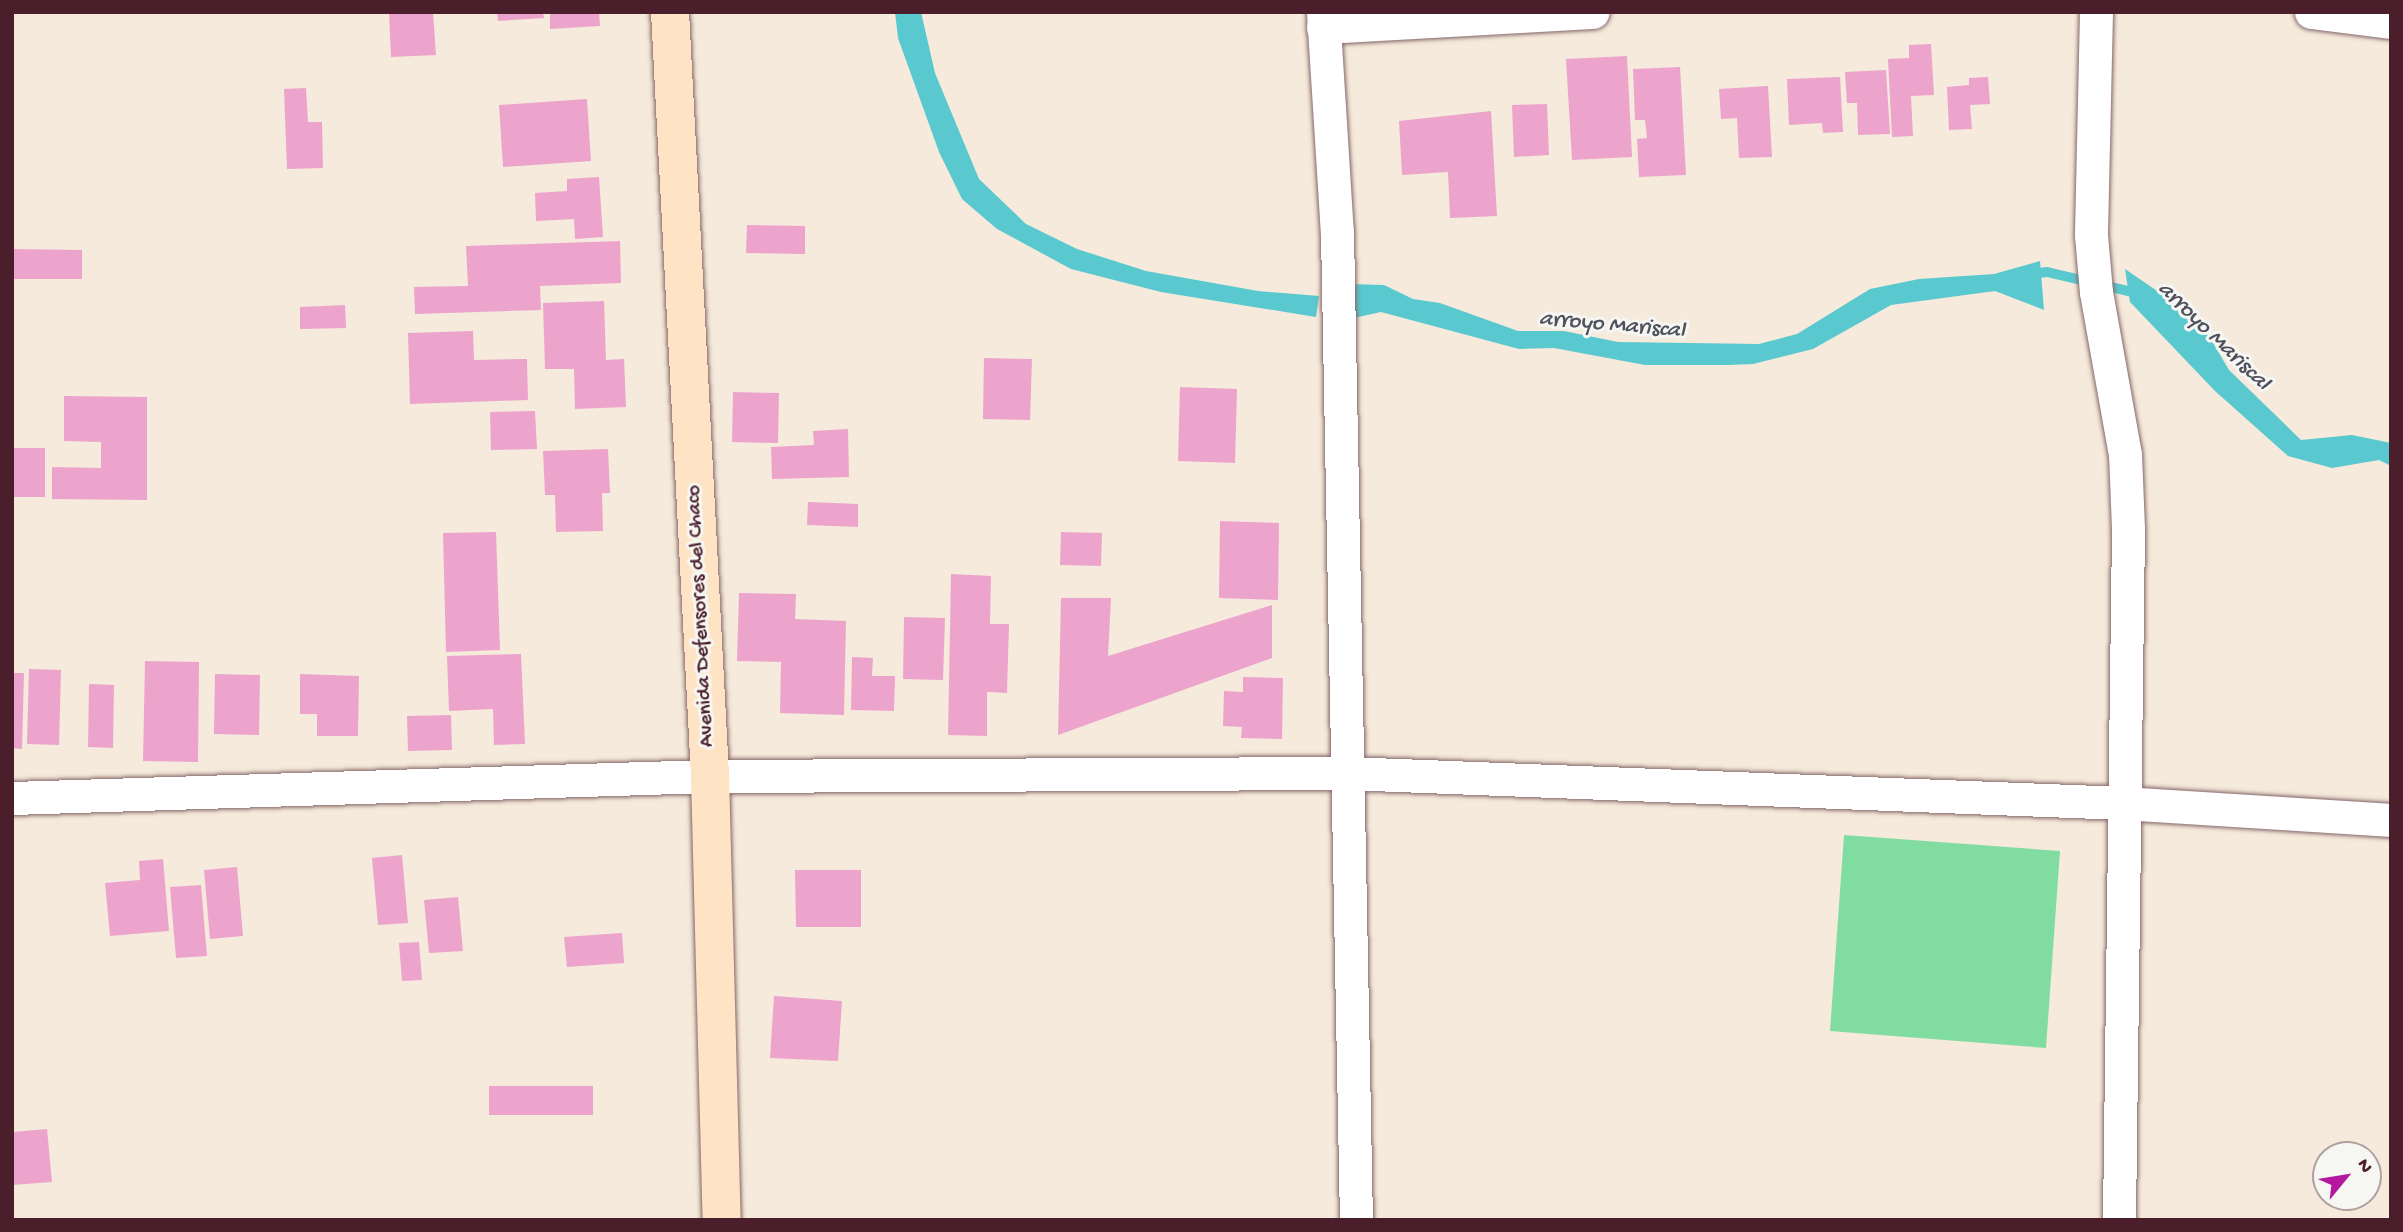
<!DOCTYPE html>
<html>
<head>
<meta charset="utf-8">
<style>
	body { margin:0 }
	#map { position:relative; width:2403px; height:1232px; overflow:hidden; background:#f5eadb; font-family:"Gochi Hand",sans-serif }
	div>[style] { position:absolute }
	.green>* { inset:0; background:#81dca2 }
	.water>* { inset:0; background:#5ac8cf }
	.stream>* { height:10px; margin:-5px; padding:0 5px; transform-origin:5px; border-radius:5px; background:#5ac8cf }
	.building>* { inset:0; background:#eca4cd }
	.roads { filter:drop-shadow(0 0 2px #866669) drop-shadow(0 0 2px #866669) }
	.street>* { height:33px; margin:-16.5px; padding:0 16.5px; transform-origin:16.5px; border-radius:16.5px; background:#fff }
	.secondary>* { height:38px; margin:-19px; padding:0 19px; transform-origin:19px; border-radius:19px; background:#fee4c5 }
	span { translate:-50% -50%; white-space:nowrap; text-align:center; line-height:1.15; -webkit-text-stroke:6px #f6f6f2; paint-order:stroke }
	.street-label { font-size:21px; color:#4a1f2b }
	.water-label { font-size:23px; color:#4f525c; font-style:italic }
	.frame { position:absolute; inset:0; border:14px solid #4a1f2b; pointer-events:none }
	.north { position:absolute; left:2312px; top:1141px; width:70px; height:70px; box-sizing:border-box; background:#f6f6f2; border:2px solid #b1a0a2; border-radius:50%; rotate:60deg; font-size:19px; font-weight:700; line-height:28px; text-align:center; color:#4a1f2b }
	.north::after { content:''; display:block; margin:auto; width:24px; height:32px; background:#b5179e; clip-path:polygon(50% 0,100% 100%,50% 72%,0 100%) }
</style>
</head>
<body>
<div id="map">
	<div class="green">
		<i style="clip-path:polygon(1844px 835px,2060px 851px,2046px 1048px,1830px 1031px)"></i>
	</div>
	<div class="water">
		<i style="clip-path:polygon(895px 12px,921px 12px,935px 73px,979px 179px,1026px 224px,1077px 249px,1146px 271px,1258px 291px,1319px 296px,1316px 317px,1161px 292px,1071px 269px,997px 229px,962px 199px,939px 152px,898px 38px)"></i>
		<i style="clip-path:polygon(2040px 261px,2044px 310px,1995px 291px,1891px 305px,1813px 349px,1753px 364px,1728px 365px,1645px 365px,1554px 348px,1519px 349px,1381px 312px,1354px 318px,1351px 284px,1384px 285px,1413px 299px,1440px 303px,1518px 331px,1564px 331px,1618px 342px,1759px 344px,1797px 334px,1870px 289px,1919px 279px,1994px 274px)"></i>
		<i style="clip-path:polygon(2125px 269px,2182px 308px,2209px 336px,2229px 370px,2301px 440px,2352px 435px,2391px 443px,2391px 466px,2379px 460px,2332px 468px,2288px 456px,2215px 391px,2130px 302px)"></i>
	</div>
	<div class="stream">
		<i style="left:2030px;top:274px;width:17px;rotate:-7deg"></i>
		<i style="left:2047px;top:272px;width:97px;rotate:13.2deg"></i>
	</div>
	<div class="building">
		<i style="clip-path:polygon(389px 12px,433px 12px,436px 55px,391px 57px)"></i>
		<i style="clip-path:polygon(497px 12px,543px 12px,544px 18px,498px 21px)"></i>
		<i style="clip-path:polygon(550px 12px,599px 12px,600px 26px,550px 29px)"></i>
		<i style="clip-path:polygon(1931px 44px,1934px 95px,1911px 96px,1913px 136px,1892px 137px,1888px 59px,1909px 58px,1909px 45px)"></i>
		<i style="clip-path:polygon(1627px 56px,1632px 157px,1572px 160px,1566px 59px)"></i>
		<i style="clip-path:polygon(1680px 67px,1686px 175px,1639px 177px,1637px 139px,1647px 138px,1645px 120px,1635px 120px,1633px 69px)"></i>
		<i style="clip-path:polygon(1886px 70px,1890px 134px,1858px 135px,1857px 103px,1847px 103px,1845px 72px)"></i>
		<i style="clip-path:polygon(1840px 77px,1843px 132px,1823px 133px,1822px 123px,1789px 125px,1787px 79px)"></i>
		<i style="clip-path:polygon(1988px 77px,1990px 104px,1970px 105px,1972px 129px,1949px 130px,1947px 87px,1969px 85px,1969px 78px)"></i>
		<i style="clip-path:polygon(1768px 86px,1772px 157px,1739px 158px,1737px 118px,1721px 119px,1719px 89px)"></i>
		<i style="clip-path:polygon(306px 88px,308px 122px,322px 122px,323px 168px,287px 169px,284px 89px)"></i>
		<i style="clip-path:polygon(587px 99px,591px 161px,503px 167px,499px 105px)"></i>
		<i style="clip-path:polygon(1547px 104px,1549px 155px,1514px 157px,1512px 105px)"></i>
		<i style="clip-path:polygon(1491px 111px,1497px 216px,1450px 218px,1448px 172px,1402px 175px,1399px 121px)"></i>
		<i style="clip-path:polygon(599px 177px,603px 237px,575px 239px,574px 219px,536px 221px,535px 193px,567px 191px,567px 179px)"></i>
		<i style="clip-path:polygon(747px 225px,805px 226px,805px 254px,746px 253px)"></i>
		<i style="clip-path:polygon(620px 241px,621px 283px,540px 286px,541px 310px,415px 314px,414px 287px,468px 286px,466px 246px)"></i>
		<i style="clip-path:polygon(12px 249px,82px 250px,82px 279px,12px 279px)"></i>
		<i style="clip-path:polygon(604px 301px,606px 360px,624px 359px,626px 407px,575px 409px,574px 369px,545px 369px,543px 303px)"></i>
		<i style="clip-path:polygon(345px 305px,346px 328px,300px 329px,300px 307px)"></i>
		<i style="clip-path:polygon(473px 331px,474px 360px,527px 359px,528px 400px,410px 404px,408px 333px)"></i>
		<i style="clip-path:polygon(984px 358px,1032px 359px,1030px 420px,983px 419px)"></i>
		<i style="clip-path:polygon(1180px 387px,1237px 389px,1235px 463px,1178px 461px)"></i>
		<i style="clip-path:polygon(733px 392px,779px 393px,778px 443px,732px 442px)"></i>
		<i style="clip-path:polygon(64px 396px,147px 397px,147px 500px,52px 499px,52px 467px,101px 468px,101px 442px,64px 441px)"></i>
		<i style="clip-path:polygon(535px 411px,537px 449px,491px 450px,490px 412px)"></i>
		<i style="clip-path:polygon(848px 429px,849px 477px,772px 479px,771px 447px,814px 445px,813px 431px)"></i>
		<i style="clip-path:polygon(12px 448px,45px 448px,45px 497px,12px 497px)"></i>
		<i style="clip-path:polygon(608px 449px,610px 493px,602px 493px,603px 531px,556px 532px,555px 495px,545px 495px,543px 451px)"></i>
		<i style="clip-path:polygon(808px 502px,858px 504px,858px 527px,807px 525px)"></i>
		<i style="clip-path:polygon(1220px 521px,1279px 523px,1278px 600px,1219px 598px)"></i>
		<i style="clip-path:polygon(496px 532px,500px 650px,446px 652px,443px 533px)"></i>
		<i style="clip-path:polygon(1061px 532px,1102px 533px,1101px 566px,1060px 565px)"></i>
		<i style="clip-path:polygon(951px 574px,991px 576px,990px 624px,1009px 624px,1007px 693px,987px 692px,987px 736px,948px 735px)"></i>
		<i style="clip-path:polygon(739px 593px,796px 594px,795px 619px,846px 621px,844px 715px,780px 713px,781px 662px,737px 661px)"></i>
		<i style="clip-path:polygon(1061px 598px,1111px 598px,1108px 656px,1272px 605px,1272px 658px,1058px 735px)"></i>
		<i style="clip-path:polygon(904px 617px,945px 618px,943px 680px,903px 679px)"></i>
		<i style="clip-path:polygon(521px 654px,525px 744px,494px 745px,493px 709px,449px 711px,447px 656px)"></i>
		<i style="clip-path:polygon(852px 657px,873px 658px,872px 676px,895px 676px,894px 711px,851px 710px)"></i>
		<i style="clip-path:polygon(145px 661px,199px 662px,198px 762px,143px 761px)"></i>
		<i style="clip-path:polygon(29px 669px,61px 670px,59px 745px,27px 744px)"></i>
		<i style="clip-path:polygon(12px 673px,24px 673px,22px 749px,12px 748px)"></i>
		<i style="clip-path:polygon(215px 674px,260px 675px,259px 735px,214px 734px)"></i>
		<i style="clip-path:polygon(300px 674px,359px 676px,358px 736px,317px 736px,317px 714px,300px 714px)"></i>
		<i style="clip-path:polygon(1243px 677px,1283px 678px,1282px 739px,1241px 738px,1242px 727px,1223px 726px,1224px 691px,1243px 692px)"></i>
		<i style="clip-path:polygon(89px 684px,114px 685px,113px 748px,88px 747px)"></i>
		<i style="clip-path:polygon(451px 715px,452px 750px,408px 751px,407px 716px)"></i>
		<i style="clip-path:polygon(402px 855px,408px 923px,378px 925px,372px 858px)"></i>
		<i style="clip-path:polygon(163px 859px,169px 931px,110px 936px,105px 883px,140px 880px,139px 861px)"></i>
		<i style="clip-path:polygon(237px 867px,243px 936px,210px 939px,204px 870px)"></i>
		<i style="clip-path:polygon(795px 870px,861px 870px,861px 927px,796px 927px)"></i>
		<i style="clip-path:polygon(201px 885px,207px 956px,176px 958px,170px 887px)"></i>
		<i style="clip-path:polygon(458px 897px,463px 951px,429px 953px,424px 900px)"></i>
		<i style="clip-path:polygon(622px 933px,624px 963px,567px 967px,564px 937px)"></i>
		<i style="clip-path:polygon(419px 942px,422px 980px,402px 981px,399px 943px)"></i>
		<i style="clip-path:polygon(774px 996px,842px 1001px,838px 1061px,770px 1058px)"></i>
		<i style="clip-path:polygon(489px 1086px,593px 1086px,593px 1115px,489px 1115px)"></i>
		<i style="clip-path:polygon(47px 1129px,52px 1182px,12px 1185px,12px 1132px)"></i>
	</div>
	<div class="roads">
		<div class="street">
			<i style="left:1323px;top:12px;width:220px;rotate:86.4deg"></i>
			<i style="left:1337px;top:232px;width:988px;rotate:88.9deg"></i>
			<i style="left:2096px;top:12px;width:223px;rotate:91.3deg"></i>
			<i style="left:2091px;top:235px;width:57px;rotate:85deg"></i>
			<i style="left:2096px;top:292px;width:165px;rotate:79.9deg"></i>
			<i style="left:2125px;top:454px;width:76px;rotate:87.7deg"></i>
			<i style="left:2128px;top:530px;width:690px;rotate:90.75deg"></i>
			<i style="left:2311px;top:12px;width:81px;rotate:7.1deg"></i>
			<i style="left:1323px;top:27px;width:270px;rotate:-3.2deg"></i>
			<i style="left:12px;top:798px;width:698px;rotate:-1.81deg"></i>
			<i style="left:710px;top:776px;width:636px;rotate:-0.27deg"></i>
			<i style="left:1346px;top:773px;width:778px;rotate:2.21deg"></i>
			<i style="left:2123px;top:803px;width:269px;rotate:3.6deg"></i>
		</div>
		<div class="secondary">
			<i style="left:670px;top:12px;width:765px;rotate:87deg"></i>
			<i style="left:710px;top:776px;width:444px;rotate:88.5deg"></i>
		</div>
	</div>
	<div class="street-label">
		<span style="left:702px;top:616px;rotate:-93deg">Avenida Defensores del Chaco</span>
	</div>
	<div class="water-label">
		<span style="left:1612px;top:326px;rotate:5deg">arroyo Mariscal</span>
		<span style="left:2213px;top:337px;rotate:44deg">arroyo Mariscal</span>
	</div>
	<div class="frame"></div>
	<div class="north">N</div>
</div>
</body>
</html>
